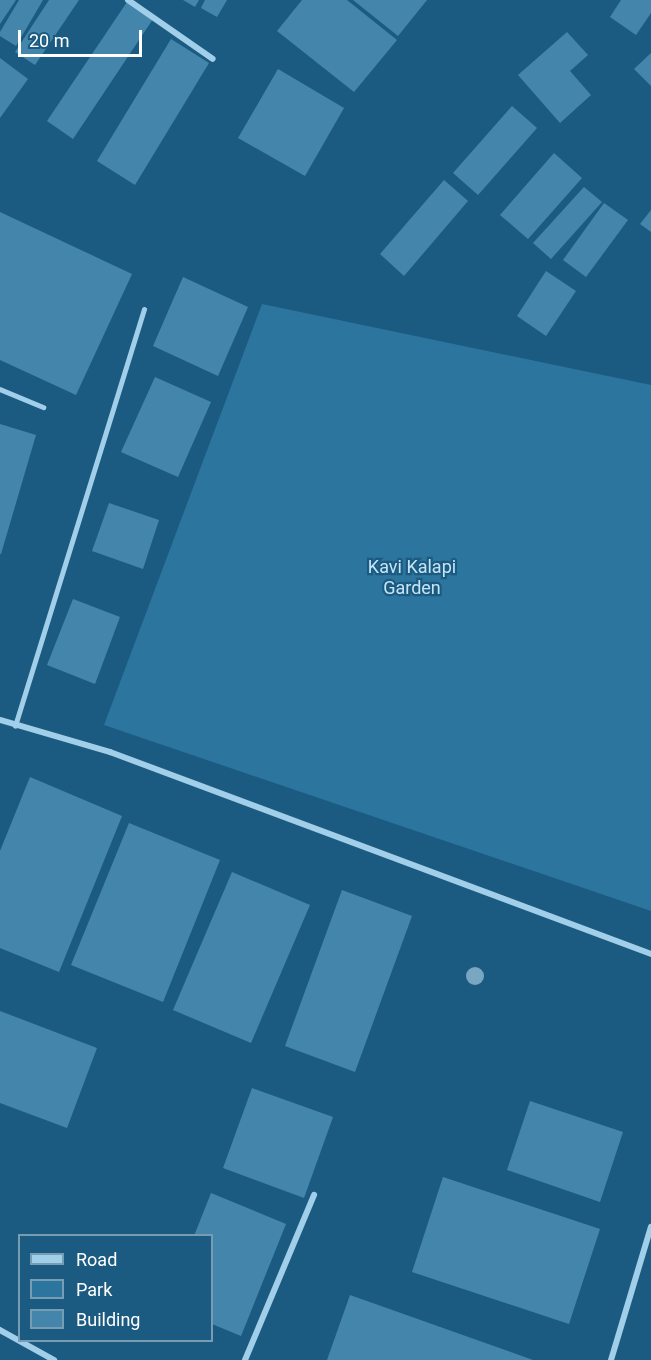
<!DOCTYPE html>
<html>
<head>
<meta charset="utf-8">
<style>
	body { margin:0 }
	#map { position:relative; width:651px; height:1360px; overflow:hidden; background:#1c5b81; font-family:Roboto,sans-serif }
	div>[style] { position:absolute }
	.green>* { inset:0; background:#2c759e }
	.building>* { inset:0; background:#4486ab }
	.lane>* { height:4.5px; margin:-2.25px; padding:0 2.25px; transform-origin:2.25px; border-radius:2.25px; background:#a1cfe9 }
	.street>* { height:6px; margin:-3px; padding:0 3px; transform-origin:3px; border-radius:3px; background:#a1cfe9 }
	.trees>* { width:18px; height:18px; margin:-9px; border-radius:50%; background:#79a7c2 }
	span { translate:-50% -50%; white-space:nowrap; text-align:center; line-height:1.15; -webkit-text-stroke:4.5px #1c5b81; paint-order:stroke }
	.park-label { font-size:18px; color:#c5e5f7 }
	.legend { position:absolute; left:18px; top:1234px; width:195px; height:108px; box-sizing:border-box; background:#1c5b81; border:2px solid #779db3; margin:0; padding:8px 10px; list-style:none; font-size:18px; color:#fff }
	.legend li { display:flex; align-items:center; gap:12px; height:30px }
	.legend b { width:30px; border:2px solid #779db3 }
	.scale { position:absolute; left:18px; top:30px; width:124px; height:27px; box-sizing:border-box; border:3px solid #fff; border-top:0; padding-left:8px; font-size:18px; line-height:21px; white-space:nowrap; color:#fff; -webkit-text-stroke:4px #1c5b81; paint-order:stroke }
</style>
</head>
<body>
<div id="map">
	<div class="green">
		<i style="clip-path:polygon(262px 304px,651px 385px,651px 911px,104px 725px)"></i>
	</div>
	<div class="building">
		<i style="clip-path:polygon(0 0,16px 0,0 24px)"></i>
		<i style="clip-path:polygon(19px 0,43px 0,16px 46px,0 36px,0 32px)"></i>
		<i style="clip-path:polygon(49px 0,79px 0,35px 65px,15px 52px)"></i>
		<i style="clip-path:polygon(183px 0,199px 0,195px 7px)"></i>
		<i style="clip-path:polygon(205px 0,227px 0,217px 17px,201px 8px)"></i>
		<i style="clip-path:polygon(302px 0,347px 0,397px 40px,354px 92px,277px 31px)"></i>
		<i style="clip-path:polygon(353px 0,427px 0,398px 36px)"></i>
		<i style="clip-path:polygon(621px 0,651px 0,651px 13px,636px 35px,610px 17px)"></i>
		<i style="clip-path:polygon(127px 2px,153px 19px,73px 139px,47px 121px)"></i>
		<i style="clip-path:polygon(567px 32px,588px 55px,570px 71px,591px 95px,560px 123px,518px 75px)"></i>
		<i style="clip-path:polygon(171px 39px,209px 63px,135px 185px,97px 161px)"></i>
		<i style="clip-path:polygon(651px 53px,651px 86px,634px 69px)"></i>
		<i style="clip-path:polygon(0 58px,28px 79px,0 118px)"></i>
		<i style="clip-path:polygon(278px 69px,344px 108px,305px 176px,238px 138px)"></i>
		<i style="clip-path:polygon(512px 106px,537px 128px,478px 195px,453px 173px)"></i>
		<i style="clip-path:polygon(554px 153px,582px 178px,528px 239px,500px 215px)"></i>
		<i style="clip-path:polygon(444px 180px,468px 201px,404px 276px,380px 254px)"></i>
		<i style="clip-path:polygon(584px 187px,602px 202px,551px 259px,533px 243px)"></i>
		<i style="clip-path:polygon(604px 203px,628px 220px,586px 277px,563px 260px)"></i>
		<i style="clip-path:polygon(651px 210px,651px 232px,640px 224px)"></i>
		<i style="clip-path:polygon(0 212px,132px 274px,76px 395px,0 360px)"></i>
		<i style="clip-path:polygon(546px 271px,576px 291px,546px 336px,517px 316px)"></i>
		<i style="clip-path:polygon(183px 277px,248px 307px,218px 376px,153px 346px)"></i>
		<i style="clip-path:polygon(155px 377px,211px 402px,178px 477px,121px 452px)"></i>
		<i style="clip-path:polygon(0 424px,36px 435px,1px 554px,0 554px)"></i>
		<i style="clip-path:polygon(109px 503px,159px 520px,143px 569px,92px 551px)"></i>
		<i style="clip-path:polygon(73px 599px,120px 617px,95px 684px,47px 665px)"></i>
		<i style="clip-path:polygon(30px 777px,122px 816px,59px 972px,0 948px,0 851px)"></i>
		<i style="clip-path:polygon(129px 823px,220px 860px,163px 1002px,71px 965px)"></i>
		<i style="clip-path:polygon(232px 872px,310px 905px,251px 1043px,173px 1010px)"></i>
		<i style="clip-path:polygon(342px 890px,412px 916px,355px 1072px,285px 1046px)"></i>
		<i style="clip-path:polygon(0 1011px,97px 1048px,67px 1128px,0 1103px)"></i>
		<i style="clip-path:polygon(252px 1088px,333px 1117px,304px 1198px,223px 1168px)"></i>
		<i style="clip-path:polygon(530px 1101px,623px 1132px,600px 1202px,507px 1170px)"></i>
		<i style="clip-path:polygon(443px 1177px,600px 1229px,569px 1324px,412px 1272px)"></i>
		<i style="clip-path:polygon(211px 1193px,286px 1224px,241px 1336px,212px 1324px,212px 1236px,194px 1236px)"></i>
		<i style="clip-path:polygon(350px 1295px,533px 1360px,327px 1360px)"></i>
	</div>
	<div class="lane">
		<i style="left:0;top:389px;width:47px;rotate:22.7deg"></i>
		<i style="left:15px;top:726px;width:436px;rotate:-72.8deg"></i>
	</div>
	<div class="street">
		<i style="left:128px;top:0;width:103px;rotate:34.8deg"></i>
		<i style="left:0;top:720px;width:115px;rotate:16.2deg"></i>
		<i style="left:110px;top:752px;width:577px;rotate:20.47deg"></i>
		<i style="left:0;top:1330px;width:62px;rotate:29.1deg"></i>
		<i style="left:245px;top:1360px;width:179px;rotate:-67.3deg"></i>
		<i style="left:611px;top:1360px;width:139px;rotate:-73.3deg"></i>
	</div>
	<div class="trees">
		<i style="left:475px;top:976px"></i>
	</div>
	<div class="park-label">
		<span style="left:412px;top:578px">Kavi Kalapi<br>Garden</span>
	</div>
	<ul class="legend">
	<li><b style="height:8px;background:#a1cfe9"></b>Road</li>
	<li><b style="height:16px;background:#2c759e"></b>Park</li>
	<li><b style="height:16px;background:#4486ab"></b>Building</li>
	</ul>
	<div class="scale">20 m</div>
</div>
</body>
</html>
